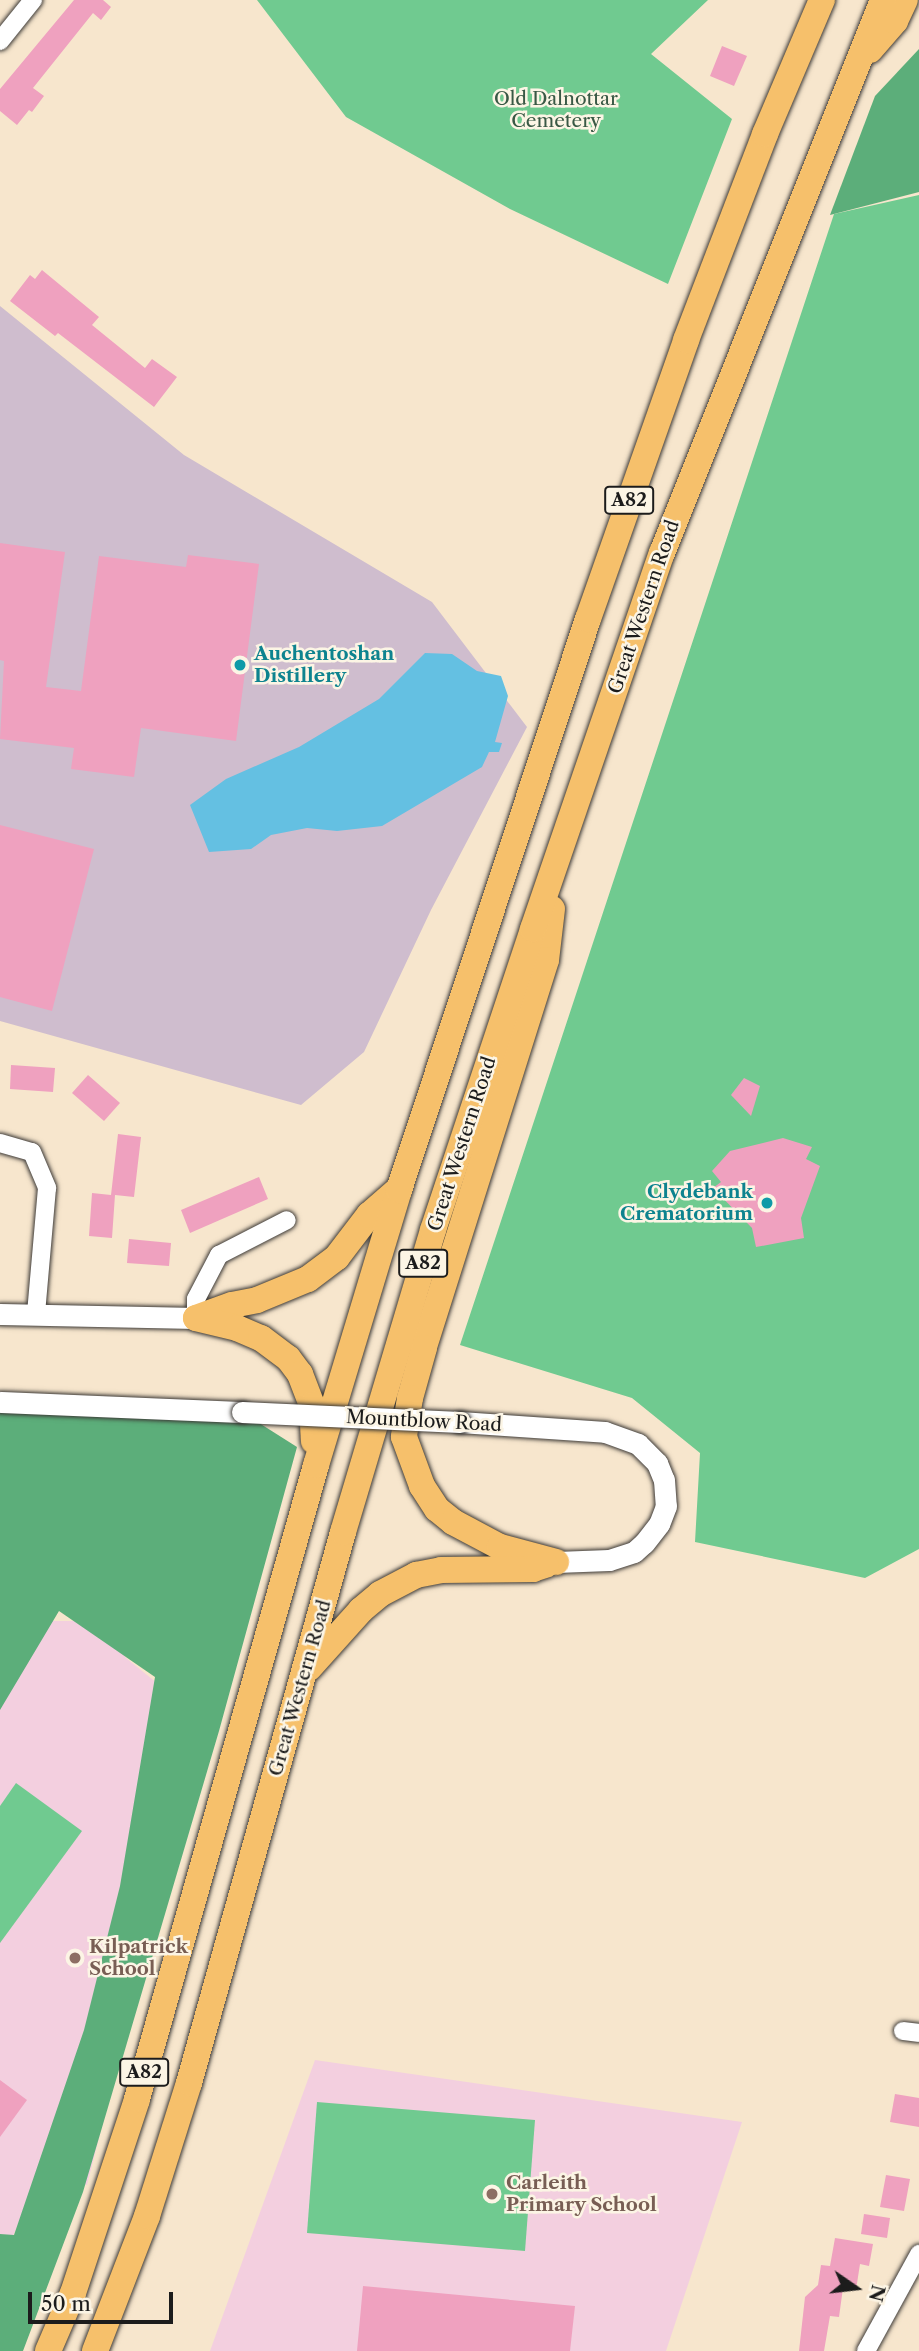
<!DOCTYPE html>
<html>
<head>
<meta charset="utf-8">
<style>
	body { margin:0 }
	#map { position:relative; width:919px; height:2351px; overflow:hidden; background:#f7e6cd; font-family:"Libre Caslon Text",serif }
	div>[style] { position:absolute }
	.built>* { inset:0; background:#f3cfdf }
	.industrial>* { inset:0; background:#cfbdce }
	.green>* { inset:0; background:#70ca90 }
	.forest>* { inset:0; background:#5cae7a }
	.water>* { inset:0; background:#64c0e2 }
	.building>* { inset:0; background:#efa1bf }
	.roads { filter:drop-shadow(0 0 2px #3d3a37) drop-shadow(0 0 2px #3d3a37) }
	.minor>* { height:18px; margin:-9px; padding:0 9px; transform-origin:9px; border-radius:9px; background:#fff }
	.tertiary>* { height:21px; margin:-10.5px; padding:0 10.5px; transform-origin:10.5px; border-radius:10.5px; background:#fff }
	.primary>* { height:26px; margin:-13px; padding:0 13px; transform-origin:13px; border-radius:13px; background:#f6c06b }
	.bridges { filter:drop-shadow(0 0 2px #3d3a37) drop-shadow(0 0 2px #3d3a37) }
	.tertiary-bridge>* { height:21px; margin:-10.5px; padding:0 10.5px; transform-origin:10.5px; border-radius:10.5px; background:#fff }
	.dots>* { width:19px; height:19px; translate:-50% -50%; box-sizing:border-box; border:4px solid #fcf5e5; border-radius:50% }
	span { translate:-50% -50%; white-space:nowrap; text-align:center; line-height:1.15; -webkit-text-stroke:5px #fcf5e5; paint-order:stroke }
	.shield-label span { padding:2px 5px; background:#fcf5e5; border:2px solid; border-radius:5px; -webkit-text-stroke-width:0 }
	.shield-label { font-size:18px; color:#1c1c1c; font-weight:700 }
	.park-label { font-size:19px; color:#395945 }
	.street-label { font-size:19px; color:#1c1c1c }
	.culture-label { font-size:19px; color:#0d838f; font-weight:700 }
	.left { translate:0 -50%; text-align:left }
	.right { translate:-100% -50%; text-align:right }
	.education-label { font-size:19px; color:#785e54; font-weight:700 }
	.north { position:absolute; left:821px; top:2253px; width:70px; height:70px; -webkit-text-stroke:5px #fcf5e5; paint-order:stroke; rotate:104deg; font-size:19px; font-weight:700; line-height:28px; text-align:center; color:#1c1c1c }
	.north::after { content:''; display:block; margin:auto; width:24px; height:32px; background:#1c1c1c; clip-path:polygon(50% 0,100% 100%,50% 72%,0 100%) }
	.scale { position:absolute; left:28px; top:2292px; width:145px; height:32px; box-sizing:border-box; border:4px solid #1c1c1c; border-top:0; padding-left:9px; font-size:21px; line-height:24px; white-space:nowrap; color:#1c1c1c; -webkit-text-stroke:5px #fcf5e5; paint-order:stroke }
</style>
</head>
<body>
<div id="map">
	<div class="built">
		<i style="clip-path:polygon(49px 1621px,84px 1621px,104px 1627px,126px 1658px,162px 1687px,109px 2099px,87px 2185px,39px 2174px,13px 2236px,0 2234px,0 1652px)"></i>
		<i style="clip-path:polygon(315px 2060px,742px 2122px,666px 2351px,210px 2351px)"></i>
	</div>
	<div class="industrial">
		<i style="clip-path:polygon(0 306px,184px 455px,432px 602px,527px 727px,431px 910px,364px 1052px,301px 1105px,0 1021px)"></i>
	</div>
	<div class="green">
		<i style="clip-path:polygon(257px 0,708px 0,651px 54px,732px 119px,668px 284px,510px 209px,346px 117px)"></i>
		<i style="clip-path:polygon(919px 195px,919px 1549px,865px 1578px,695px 1542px,700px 1453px,632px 1398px,460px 1345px,834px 214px)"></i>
		<i style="clip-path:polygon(16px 1783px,82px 1831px,0 1943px,0 1806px)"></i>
		<i style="clip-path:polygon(317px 2102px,535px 2120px,525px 2251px,307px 2233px)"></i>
	</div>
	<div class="forest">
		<i style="clip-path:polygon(919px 49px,919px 192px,830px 215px,875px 96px)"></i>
		<i style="clip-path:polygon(0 1402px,242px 1412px,297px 1447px,219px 1731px,83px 2192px,23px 2351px,0 2351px,0 2234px,14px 2235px,84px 2030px,120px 1886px,155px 1677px,59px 1611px,0 1710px)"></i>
	</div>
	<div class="water">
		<i style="clip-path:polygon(425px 653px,452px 654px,477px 671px,501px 676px,508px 696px,495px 742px,502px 743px,499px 752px,489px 752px,482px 767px,382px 826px,337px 831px,307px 828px,271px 835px,251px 849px,209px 852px,190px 805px,226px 779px,299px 747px,379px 699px)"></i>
	</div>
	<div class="building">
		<i style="clip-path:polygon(74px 0,103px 0,111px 7px,101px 20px,93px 13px,33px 88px,44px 96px,32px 112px,29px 110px,17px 125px,0 111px,0 89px)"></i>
		<i style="clip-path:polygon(722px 46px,747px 56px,734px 86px,710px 76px)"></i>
		<i style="clip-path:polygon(42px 270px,99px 317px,92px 325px,145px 368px,152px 359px,177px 377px,154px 407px,58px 333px,55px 336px,10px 301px,30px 275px,35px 279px)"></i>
		<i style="clip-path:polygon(0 543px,65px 552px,46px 687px,81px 691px,99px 556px,186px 567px,188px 555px,259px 564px,236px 741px,141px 728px,134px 777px,71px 769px,74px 748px,0 739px,4px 661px,0 660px)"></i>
		<i style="clip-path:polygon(0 825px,94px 849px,52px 1011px,0 997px)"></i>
		<i style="clip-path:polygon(11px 1065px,55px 1068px,53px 1092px,10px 1089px)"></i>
		<i style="clip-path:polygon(88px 1075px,120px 1103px,104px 1121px,72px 1093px)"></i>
		<i style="clip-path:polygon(744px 1078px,760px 1086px,751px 1116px,731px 1095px)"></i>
		<i style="clip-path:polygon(118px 1134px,141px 1137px,134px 1197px,115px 1195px,112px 1238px,89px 1236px,92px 1193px,111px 1195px)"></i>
		<i style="clip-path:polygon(783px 1138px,812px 1147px,806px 1159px,820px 1166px,801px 1218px,804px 1238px,756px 1247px,752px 1228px,713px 1188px,721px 1182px,712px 1171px,730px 1151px)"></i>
		<i style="clip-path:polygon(259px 1177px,268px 1199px,190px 1233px,181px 1210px)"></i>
		<i style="clip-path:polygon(129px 1239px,171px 1243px,169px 1266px,127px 1263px)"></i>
		<i style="clip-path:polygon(0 2080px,27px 2100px,0 2137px)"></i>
		<i style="clip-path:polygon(895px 2094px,919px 2098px,919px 2127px,890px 2122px)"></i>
		<i style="clip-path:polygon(886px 2175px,910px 2179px,904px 2211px,880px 2207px)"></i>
		<i style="clip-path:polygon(864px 2214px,890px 2218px,887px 2238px,861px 2234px)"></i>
		<i style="clip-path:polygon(835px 2238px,873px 2244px,869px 2266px,860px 2264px,856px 2290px,843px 2288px,839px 2317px,830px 2316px,824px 2351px,799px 2351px,805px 2297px,818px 2285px,821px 2265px,830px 2266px)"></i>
		<i style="clip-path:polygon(363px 2286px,575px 2306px,570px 2351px,357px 2351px)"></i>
	</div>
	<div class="roads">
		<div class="minor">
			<i style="left:0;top:41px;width:53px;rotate:-51.2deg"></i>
			<i style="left:0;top:1143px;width:33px;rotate:16deg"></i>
			<i style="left:32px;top:1152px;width:39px;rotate:67deg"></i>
			<i style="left:47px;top:1188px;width:127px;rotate:95deg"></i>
			<i style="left:196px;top:1318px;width:19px;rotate:-90deg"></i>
			<i style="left:196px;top:1299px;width:50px;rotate:-62.4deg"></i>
			<i style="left:219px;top:1255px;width:76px;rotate:-27.2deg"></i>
			<i style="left:903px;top:2031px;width:16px;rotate:7deg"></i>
			<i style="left:866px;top:2351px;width:111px;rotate:-61.3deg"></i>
		</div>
		<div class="tertiary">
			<i style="left:0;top:1314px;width:196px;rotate:1.2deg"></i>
			<i style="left:0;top:1402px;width:242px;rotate:2.4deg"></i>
			<i style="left:460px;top:1422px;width:145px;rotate:3.9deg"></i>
			<i style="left:605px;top:1432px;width:35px;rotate:20deg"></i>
			<i style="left:638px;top:1444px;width:27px;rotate:45deg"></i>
			<i style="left:657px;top:1463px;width:18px;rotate:68deg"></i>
			<i style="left:664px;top:1480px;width:26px;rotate:86deg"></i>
			<i style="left:666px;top:1506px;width:19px;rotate:111deg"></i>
			<i style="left:659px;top:1524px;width:24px;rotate:128deg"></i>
			<i style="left:644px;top:1543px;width:13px;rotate:138deg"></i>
			<i style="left:634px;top:1552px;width:26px;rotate:162deg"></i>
			<i style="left:609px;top:1560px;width:53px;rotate:177.8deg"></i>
		</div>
		<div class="primary">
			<i style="left:870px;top:50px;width:38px;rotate:-49deg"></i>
			<i style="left:895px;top:21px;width:23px;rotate:-65deg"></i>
			<i style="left:552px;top:909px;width:51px;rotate:96.7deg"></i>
			<i style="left:546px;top:960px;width:407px;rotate:107.5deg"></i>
			<i style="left:424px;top:1348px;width:52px;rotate:105.6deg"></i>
			<i style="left:410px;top:1398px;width:39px;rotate:99deg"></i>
			<i style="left:404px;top:1437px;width:52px;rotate:69.8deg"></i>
			<i style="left:422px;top:1486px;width:27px;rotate:57deg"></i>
			<i style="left:437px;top:1509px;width:21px;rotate:39deg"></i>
			<i style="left:453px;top:1522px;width:53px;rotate:28deg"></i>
			<i style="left:500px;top:1547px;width:58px;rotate:15deg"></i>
			<i style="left:196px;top:1318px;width:38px;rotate:-20deg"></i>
			<i style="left:232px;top:1305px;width:25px;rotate:-11deg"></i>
			<i style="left:257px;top:1300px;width:55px;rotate:-22.4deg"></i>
			<i style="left:308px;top:1279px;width:36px;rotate:-37deg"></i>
			<i style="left:337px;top:1257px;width:53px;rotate:-52.7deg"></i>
			<i style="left:369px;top:1215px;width:38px;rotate:-41deg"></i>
			<i style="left:196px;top:1318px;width:42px;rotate:13.7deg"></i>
			<i style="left:237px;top:1328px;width:26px;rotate:23deg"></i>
			<i style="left:261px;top:1338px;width:34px;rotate:37deg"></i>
			<i style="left:288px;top:1358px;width:20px;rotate:53deg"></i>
			<i style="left:300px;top:1374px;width:33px;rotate:69deg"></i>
			<i style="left:312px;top:1405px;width:36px;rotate:87deg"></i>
			<i style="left:309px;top:1668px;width:78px;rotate:-48.1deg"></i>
			<i style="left:361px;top:1610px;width:25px;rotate:-40deg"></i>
			<i style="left:380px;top:1594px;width:41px;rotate:-27.8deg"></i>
			<i style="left:416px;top:1575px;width:25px;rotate:-11deg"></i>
			<i style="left:441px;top:1570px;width:92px;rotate:-0.6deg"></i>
			<i style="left:533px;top:1569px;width:13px;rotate:-18deg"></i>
			<i style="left:48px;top:2351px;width:63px;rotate:-66.7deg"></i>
			<i style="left:73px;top:2293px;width:204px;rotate:-71.7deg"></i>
			<i style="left:137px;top:2099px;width:659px;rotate:-74.23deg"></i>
			<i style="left:316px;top:1465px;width:287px;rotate:-73.2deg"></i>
			<i style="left:399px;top:1190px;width:601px;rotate:-71.69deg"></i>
			<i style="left:588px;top:619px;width:296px;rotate:-70.6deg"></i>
			<i style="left:686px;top:340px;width:221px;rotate:-69deg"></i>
			<i style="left:765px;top:134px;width:146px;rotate:-67deg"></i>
			<i style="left:95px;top:2351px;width:145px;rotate:-68.9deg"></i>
			<i style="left:147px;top:2216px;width:139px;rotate:-72.5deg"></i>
			<i style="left:189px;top:2083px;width:572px;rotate:-74.38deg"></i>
			<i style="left:343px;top:1532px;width:315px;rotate:-73.4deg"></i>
			<i style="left:433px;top:1230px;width:317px;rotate:-71.6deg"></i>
			<i style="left:533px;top:929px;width:398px;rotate:-71.1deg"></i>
			<i style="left:662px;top:553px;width:596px;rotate:-68.22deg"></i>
		</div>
	</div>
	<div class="bridges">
		<div class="tertiary-bridge">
			<i style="left:242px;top:1412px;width:218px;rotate:2.6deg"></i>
		</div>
	</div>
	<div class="dots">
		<i style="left:240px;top:665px;background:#0f9aa8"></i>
		<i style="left:767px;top:1203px;background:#0f9aa8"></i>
		<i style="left:75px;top:1958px;background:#8d6e63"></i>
		<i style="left:492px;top:2194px;background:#8d6e63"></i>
	</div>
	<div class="shield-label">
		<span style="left:629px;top:500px">A82</span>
		<span style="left:423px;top:1263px">A82</span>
		<span style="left:144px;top:2072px">A82</span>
	</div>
	<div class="park-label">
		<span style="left:556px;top:110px">Old Dalnottar<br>Cemetery</span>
	</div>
	<div class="street-label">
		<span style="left:644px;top:607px;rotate:-71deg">Great Western Road</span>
		<span style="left:462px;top:1144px;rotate:-72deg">Great Western Road</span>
		<span style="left:424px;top:1421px;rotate:3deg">Mountblow Road</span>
		<span style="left:300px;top:1688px;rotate:-74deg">Great Western Road</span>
	</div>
	<div class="culture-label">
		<span class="left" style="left:254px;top:665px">Auchentoshan<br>Distillery</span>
		<span class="right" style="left:753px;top:1203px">Clydebank<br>Crematorium</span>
	</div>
	<div class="education-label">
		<span class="left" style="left:89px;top:1958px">Kilpatrick<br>School</span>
		<span class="left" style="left:506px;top:2194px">Carleith<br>Primary School</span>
	</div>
	<div class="north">N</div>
	<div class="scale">50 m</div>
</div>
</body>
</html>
